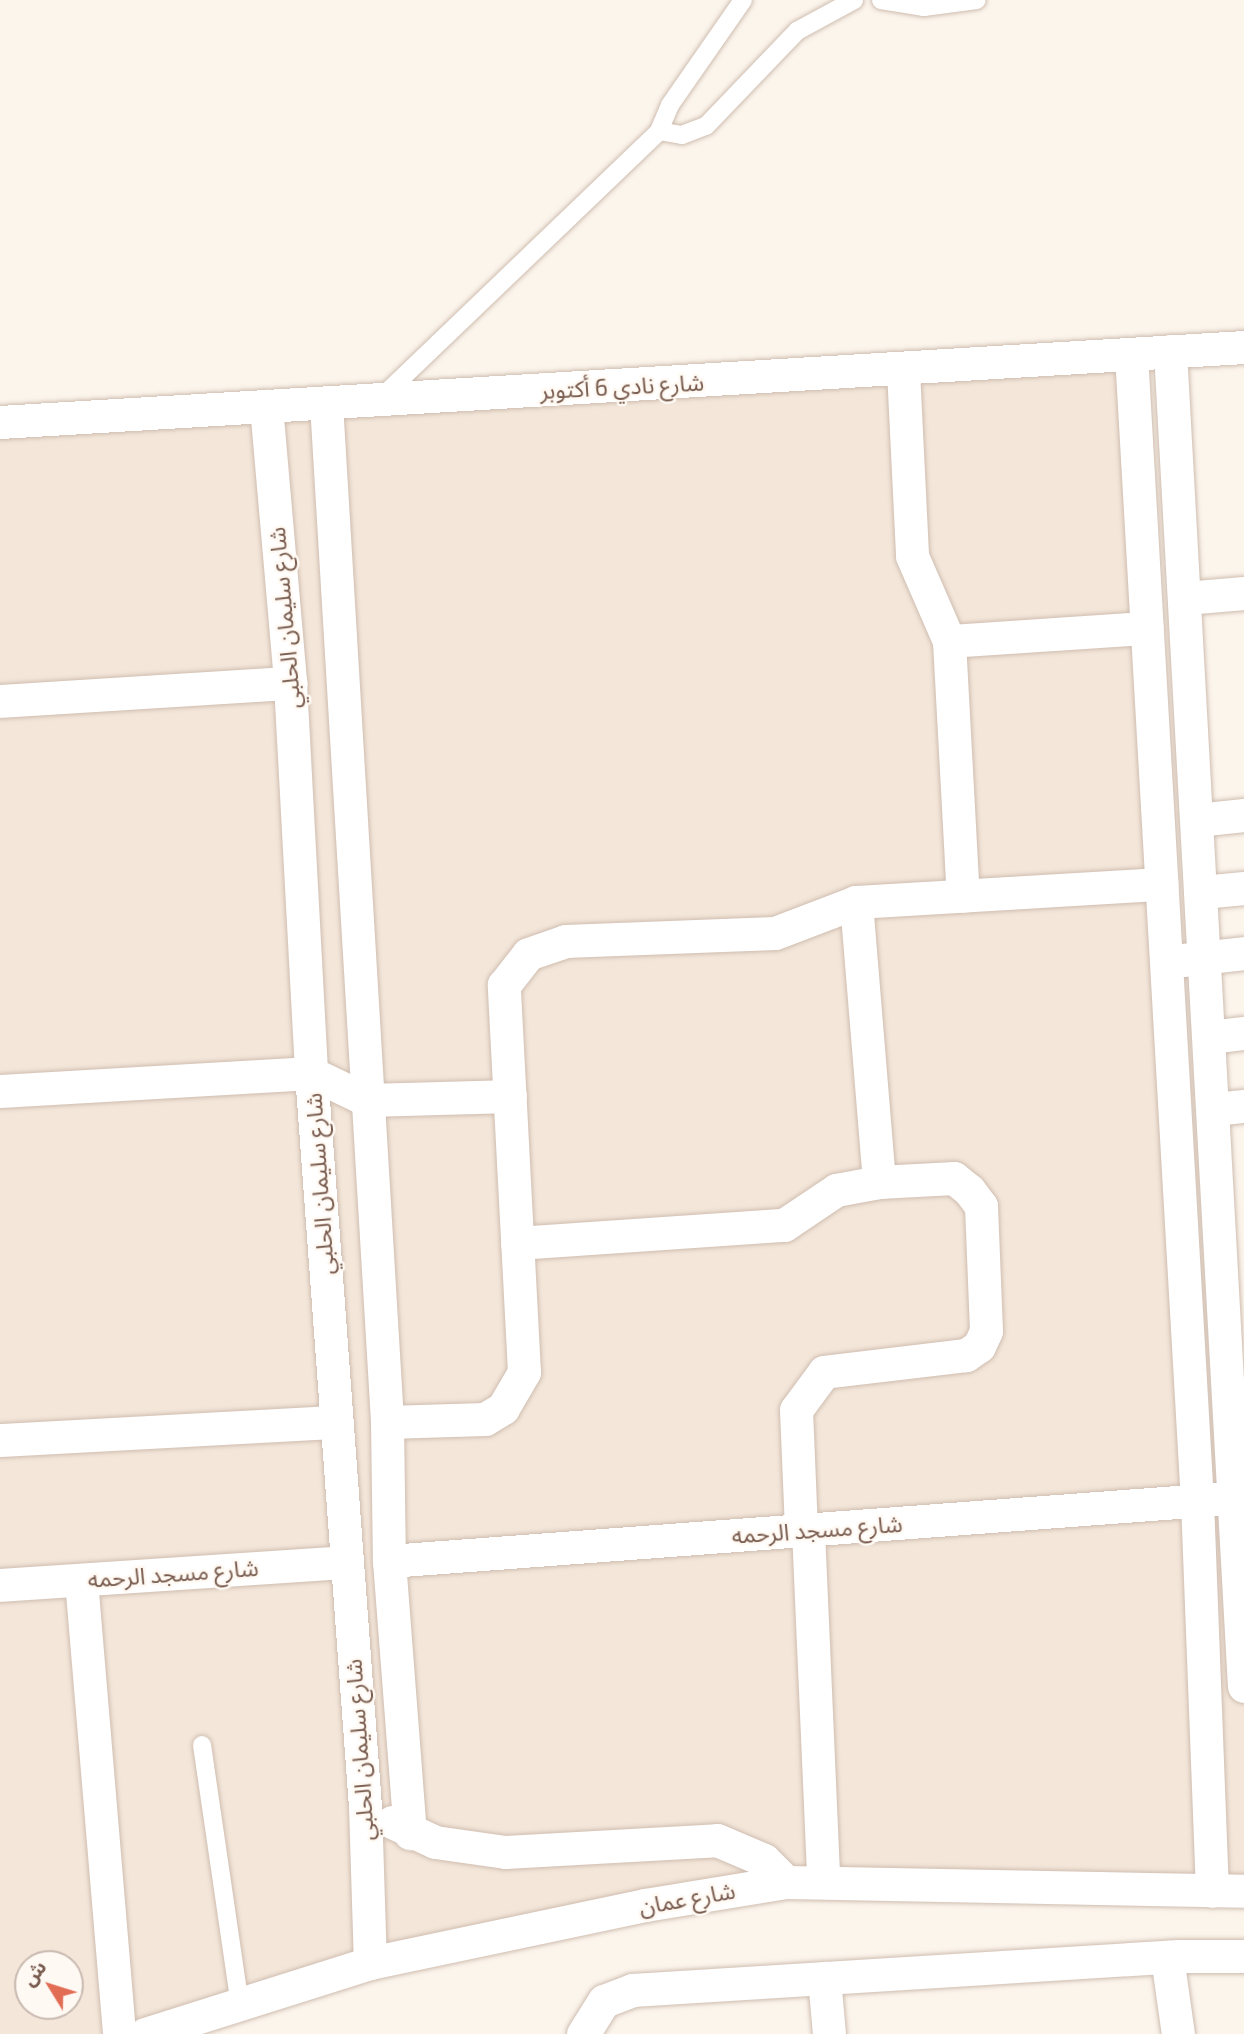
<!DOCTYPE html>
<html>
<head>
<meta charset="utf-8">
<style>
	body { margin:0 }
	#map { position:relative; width:1244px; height:2034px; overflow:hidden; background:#fcf5ec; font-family:"Exo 2","Noto Sans Arabic",sans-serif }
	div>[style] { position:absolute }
	.residential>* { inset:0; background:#f4e7da }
	.roads { filter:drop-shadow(0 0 2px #cfbdb0) drop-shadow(0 0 2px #cfbdb0) }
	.lane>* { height:18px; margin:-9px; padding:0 9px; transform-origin:9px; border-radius:9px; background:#fff }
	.street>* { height:33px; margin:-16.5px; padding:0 16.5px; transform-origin:16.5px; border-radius:16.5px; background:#fff }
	span { translate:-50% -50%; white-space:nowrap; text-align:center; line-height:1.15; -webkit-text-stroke:5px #fff9f3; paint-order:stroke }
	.street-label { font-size:23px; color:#785b4e }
	.north { position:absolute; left:14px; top:1950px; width:70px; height:70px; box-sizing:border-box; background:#fff9f3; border:2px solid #c9bab1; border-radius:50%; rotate:308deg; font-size:19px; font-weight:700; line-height:28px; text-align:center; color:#785b4e }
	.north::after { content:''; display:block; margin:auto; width:24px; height:32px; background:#e26d55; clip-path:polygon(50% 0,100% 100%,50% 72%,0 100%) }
</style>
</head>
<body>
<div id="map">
	<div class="residential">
		<i style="clip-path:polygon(evenodd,1141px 352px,1201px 1484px,1244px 1481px,1244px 1877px,736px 1885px,313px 1976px,100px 2034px,0 2034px,0 411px,1141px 352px,28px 1964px,70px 1964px,70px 2006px,28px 2006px,28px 1964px)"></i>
	</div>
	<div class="roads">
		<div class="lane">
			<i style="left:881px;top:0;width:44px;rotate:9.2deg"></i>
			<i style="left:924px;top:7px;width:53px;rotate:-7.5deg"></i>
			<i style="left:659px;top:131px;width:23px;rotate:10deg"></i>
			<i style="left:682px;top:135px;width:26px;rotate:-21deg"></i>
			<i style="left:706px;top:126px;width:132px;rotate:-46.2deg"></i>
			<i style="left:797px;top:31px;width:65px;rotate:-28.5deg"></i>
			<i style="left:383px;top:396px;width:383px;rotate:-43.8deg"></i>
			<i style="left:659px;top:131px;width:28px;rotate:-67deg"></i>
			<i style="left:670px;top:105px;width:128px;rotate:-55.2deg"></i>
			<i style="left:202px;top:1745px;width:264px;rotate:81.7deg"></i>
		</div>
		<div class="street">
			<i style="left:1170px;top:351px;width:1337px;rotate:86.83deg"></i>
			<i style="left:1131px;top:354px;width:1149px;rotate:86.71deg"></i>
			<i style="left:1197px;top:1501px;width:390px;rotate:87.8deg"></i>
			<i style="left:903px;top:370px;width:186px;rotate:87.2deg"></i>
			<i style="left:912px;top:556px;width:93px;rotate:66.5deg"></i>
			<i style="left:949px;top:641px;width:255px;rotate:86.9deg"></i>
			<i style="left:326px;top:403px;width:1021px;rotate:86.57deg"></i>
			<i style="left:387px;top:1422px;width:139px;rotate:89.2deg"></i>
			<i style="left:389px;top:1561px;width:273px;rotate:85.6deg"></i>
			<i style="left:266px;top:406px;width:278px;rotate:85deg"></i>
			<i style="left:290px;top:683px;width:391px;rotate:86.9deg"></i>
			<i style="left:311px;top:1073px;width:735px;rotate:85.79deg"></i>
			<i style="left:365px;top:1806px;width:157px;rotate:88.2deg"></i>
			<i style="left:0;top:422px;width:1246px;rotate:-3.45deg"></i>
			<i style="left:1185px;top:598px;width:59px;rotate:-4.8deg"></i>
			<i style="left:949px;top:641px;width:198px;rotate:-3.8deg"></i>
			<i style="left:0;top:701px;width:291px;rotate:-3.6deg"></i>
			<i style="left:1197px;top:820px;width:47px;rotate:-6.1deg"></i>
			<i style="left:1202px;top:892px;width:42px;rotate:-5.4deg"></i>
			<i style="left:856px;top:902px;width:281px;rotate:85.3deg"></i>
			<i style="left:1183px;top:960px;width:61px;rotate:-6.5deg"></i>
			<i style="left:1210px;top:1037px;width:34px;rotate:-7deg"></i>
			<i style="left:0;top:1091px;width:312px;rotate:-3.3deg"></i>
			<i style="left:311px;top:1073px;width:62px;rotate:25.7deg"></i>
			<i style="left:367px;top:1100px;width:143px;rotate:-1.6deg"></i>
			<i style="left:1214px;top:1109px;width:30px;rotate:-6deg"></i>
			<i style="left:517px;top:1243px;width:268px;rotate:-3.9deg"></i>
			<i style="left:784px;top:1225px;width:63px;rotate:-33.9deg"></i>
			<i style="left:836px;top:1190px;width:44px;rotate:-10.5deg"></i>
			<i style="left:879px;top:1182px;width:75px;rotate:-3.1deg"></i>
			<i style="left:954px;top:1178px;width:19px;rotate:39deg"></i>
			<i style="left:969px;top:1190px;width:20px;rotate:53deg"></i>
			<i style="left:981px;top:1206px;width:125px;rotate:87.7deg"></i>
			<i style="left:986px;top:1331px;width:17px;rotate:115deg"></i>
			<i style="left:979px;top:1346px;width:16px;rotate:145deg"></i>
			<i style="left:966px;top:1355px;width:143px;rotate:173.2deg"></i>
			<i style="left:824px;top:1372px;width:47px;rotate:126.4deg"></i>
			<i style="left:796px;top:1410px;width:120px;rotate:87.6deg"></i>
			<i style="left:387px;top:1422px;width:98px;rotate:-1.8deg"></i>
			<i style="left:485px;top:1419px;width:21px;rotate:-31deg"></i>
			<i style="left:503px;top:1408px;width:42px;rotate:-59.7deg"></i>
			<i style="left:524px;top:1372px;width:388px;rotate:-93deg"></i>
			<i style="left:504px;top:985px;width:39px;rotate:-52deg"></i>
			<i style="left:528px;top:954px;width:39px;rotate:-19deg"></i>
			<i style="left:565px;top:941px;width:210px;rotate:-2.2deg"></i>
			<i style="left:775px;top:933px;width:87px;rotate:-20.9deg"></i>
			<i style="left:856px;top:902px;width:306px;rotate:-3.4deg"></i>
			<i style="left:0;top:1440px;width:335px;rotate:-3.1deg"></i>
			<i style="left:808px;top:1530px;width:349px;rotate:87.5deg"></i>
			<i style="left:389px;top:1561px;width:830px;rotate:-4.28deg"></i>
			<i style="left:81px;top:1580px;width:456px;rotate:85.2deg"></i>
			<i style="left:0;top:1585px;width:347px;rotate:-3.8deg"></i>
			<i style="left:392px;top:1822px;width:47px;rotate:24.9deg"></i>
			<i style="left:435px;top:1842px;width:71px;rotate:8.1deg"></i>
			<i style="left:505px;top:1852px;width:212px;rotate:-3.2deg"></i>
			<i style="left:717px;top:1840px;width:51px;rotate:23.1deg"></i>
			<i style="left:764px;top:1860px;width:31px;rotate:45deg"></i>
			<i style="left:1167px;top:1957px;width:78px;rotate:81.9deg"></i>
			<i style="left:824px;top:1978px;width:56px;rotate:84.9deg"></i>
			<i style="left:145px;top:2034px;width:236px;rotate:-17.5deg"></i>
			<i style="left:370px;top:1963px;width:281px;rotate:-11.9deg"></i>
			<i style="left:645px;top:1905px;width:143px;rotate:-9.3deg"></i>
			<i style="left:786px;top:1882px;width:458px;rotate:1.1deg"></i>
			<i style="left:583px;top:2034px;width:39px;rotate:-58deg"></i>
			<i style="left:604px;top:2001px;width:30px;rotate:-21deg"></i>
			<i style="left:632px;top:1990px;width:548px;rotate:-3.56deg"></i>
			<i style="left:1179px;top:1956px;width:65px"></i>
		</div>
	</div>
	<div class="street-label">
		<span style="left:622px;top:386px;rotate:-3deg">شارع نادي 6 أكتوبر</span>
		<span style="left:284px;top:618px;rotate:-95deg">شارع سليمان الحلبي</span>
		<span style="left:319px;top:1184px;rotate:-94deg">شارع سليمان الحلبي</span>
		<span style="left:817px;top:1529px;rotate:-4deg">شارع مسجد الرحمه</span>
		<span style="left:173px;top:1573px;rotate:-4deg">شارع مسجد الرحمه</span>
		<span style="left:359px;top:1750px;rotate:-94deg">شارع سليمان الحلبي</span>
		<span style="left:687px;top:1898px;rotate:-10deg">شارع عمان</span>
	</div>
	<div class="north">ش</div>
</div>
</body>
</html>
